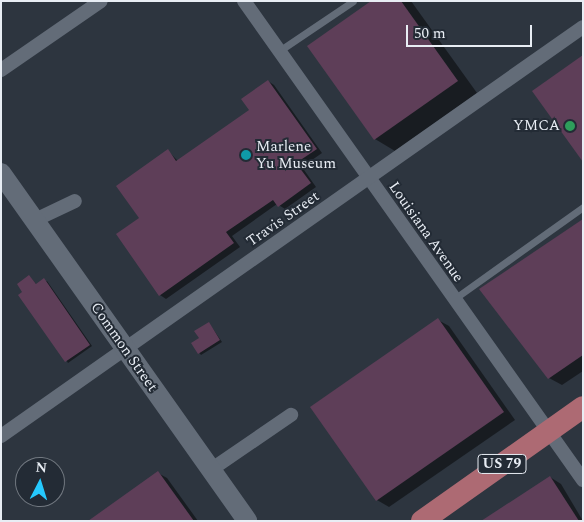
<!DOCTYPE html>
<html>
<head>
<meta charset="utf-8">
<style>
	body { margin:0 }
	#map { position:relative; width:584px; height:522px; overflow:hidden; background:#2d353f; font-family:Spectral,serif }
	div>[style] { position:absolute }
	.shadow>* { inset:0; background:#0007 }
	.building>* { inset:0; background:#5e3e58 }
	.lane>* { height:7px; margin:-3.5px; padding:0 3.5px; transform-origin:3.5px; border-radius:3.5px; background:#636c78 }
	.street>* { height:14px; margin:-7px; padding:0 7px; transform-origin:7px; border-radius:7px; background:#636c78 }
	.secondary>* { height:20px; margin:-10px; padding:0 10px; transform-origin:10px; border-radius:10px; background:#636c78 }
	.primary>* { height:22px; margin:-11px; padding:0 11px; transform-origin:11px; border-radius:11px; background:#ad6a73 }
	.dots>* { width:14px; height:14px; translate:-50% -50%; box-sizing:border-box; border:2px solid #232b35; border-radius:50% }
	span { translate:-50% -50%; white-space:nowrap; text-align:center; line-height:1.15; -webkit-text-stroke:4px #232b35; paint-order:stroke }
	.shield-label span { padding:1px 4px; background:#232b35; border:1px solid; border-radius:4px; -webkit-text-stroke-width:0 }
	.shield-label { font-size:14px; color:#e8edf4; font-weight:700 }
	.poi-label { font-size:15px; color:#e8edf4 }
	.right { translate:-100% -50%; text-align:right }
	.left { translate:0 -50%; text-align:left }
	.street-label { font-size:15px; color:#e8edf4 }
	.frame { position:absolute; inset:0; border:2px solid #e8edf4; pointer-events:none }
	.north { position:absolute; left:15px; top:457px; width:50px; height:50px; box-sizing:border-box; background:#232b35; border:1px solid #727981; border-radius:50%; rotate:5deg; font-size:14px; font-weight:700; line-height:20px; text-align:center; color:#e8edf4 }
	.north::after { content:''; display:block; margin:auto; width:18px; height:22px; background:#25c9fe; clip-path:polygon(50% 0,100% 100%,50% 72%,0 100%) }
	.scale { position:absolute; left:406px; top:25px; width:126px; height:22px; box-sizing:border-box; border:2px solid #e8edf4; border-top:0; padding-left:6px; font-size:15px; line-height:18px; white-space:nowrap; color:#e8edf4; -webkit-text-stroke:4px #232b35; paint-order:stroke }
</style>
</head>
<body>
<div id="map">
	<div class="shadow">
		<i style="clip-path:polygon(373px 1px,411px 1px,477px 93px,395px 151px,375px 139px,309px 46px)"></i>
		<i style="clip-path:polygon(268px 81px,274px 85px,322px 153px,302px 167px,316px 187px,285px 209px,277px 204px,232px 236px,240px 247px,166px 299px,160px 295px,140px 218px,168px 151px,178px 161px,251px 110px)"></i>
		<i style="clip-path:polygon(583px 220px,583px 371px,562px 385px,549px 378px)"></i>
		<i style="clip-path:polygon(30px 277px,37px 285px,47px 281px,92px 346px,68px 363px,24px 292px)"></i>
		<i style="clip-path:polygon(438px 320px,449px 326px,515px 420px,389px 507px,377px 500px,311px 407px)"></i>
		<i style="clip-path:polygon(209px 323px,222px 342px,201px 355px,192px 344px,200px 338px)"></i>
		<i style="clip-path:polygon(158px 473px,167px 478px,198px 521px,91px 521px)"></i>
		<i style="clip-path:polygon(550px 477px,561px 484px,583px 521px,483px 521px)"></i>
	</div>
	<div class="building">
		<i style="clip-path:polygon(371px 1px,401px 1px,458px 81px,374px 140px,307px 46px)"></i>
		<i style="clip-path:polygon(583px 55px,583px 162px,532px 91px)"></i>
		<i style="clip-path:polygon(268px 80px,317px 149px,296px 163px,311px 183px,278px 207px,273px 200px,226px 232px,234px 243px,159px 296px,116px 234px,139px 218px,116px 186px,168px 149px,176px 161px,249px 110px,241px 99px)"></i>
		<i style="clip-path:polygon(583px 219px,583px 355px,548px 379px,479px 289px)"></i>
		<i style="clip-path:polygon(29px 275px,36px 284px,44px 278px,90px 345px,65px 362px,18px 295px,22px 292px,17px 284px)"></i>
		<i style="clip-path:polygon(438px 318px,504px 412px,376px 501px,310px 407px)"></i>
		<i style="clip-path:polygon(209px 322px,220px 340px,198px 354px,191px 343px,199px 338px,194px 331px)"></i>
		<i style="clip-path:polygon(158px 471px,194px 521px,88px 521px)"></i>
		<i style="clip-path:polygon(550px 476px,579px 521px,481px 521px)"></i>
	</div>
	<div class="lane">
		<i style="left:279px;top:51px;width:89px;rotate:-34deg"></i>
		<i style="left:454px;top:299px;width:158px;rotate:-35.5deg"></i>
	</div>
	<div class="street">
		<i style="left:244px;top:1px;width:587px;rotate:54.71deg"></i>
		<i style="left:1px;top:70px;width:121px;rotate:-34.6deg"></i>
		<i style="left:35px;top:220px;width:44px;rotate:-25.4deg"></i>
		<i style="left:1px;top:436px;width:711px;rotate:-35.1deg"></i>
		<i style="left:212px;top:469px;width:96px;rotate:-34.4deg"></i>
	</div>
	<div class="secondary">
		<i style="left:1px;top:173px;width:426px;rotate:54.7deg"></i>
	</div>
	<div class="primary">
		<i style="left:422px;top:521px;width:197px;rotate:-35.3deg"></i>
	</div>
	<div class="dots">
		<i style="left:570px;top:126px;background:#2e9e5b"></i>
		<i style="left:246px;top:155px;background:#0f9aa8"></i>
	</div>
	<div class="shield-label">
		<span style="left:502px;top:464px">US 79</span>
	</div>
	<div class="poi-label">
		<span class="right" style="left:560px;top:126px">YMCA</span>
		<span class="left" style="left:256px;top:155px">Marlene<br>Yu Museum</span>
	</div>
	<div class="street-label">
		<span style="left:283px;top:219px;rotate:-35deg">Travis Street</span>
		<span style="left:426px;top:232px;rotate:55deg">Louisiana Avenue</span>
		<span style="left:124px;top:347px;rotate:55deg">Common Street</span>
	</div>
	<div class="frame"></div>
	<div class="north">N</div>
	<div class="scale">50 m</div>
</div>
</body>
</html>
